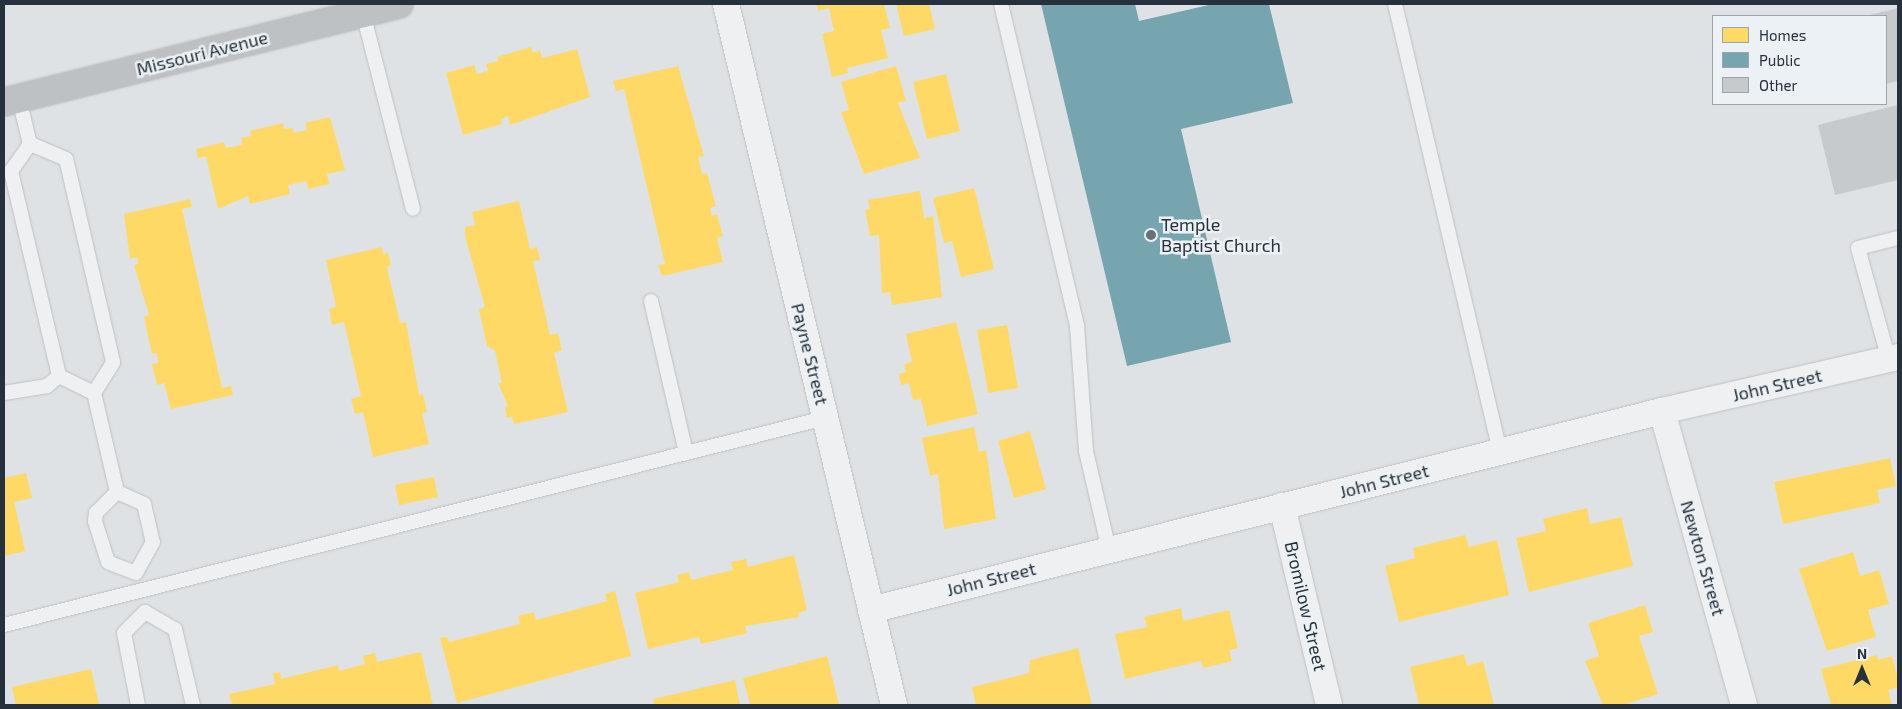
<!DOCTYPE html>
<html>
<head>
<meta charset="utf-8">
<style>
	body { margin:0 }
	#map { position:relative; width:1902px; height:709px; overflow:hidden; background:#dfe2e5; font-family:"Exo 2",sans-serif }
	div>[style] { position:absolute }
	.homes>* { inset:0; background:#ffd966 }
	.public>* { inset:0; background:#76a5af }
	.building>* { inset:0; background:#c7cacd }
	.roads { filter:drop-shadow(0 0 1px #bec0c3) drop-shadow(0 0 1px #bec0c3) }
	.lane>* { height:14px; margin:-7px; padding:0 7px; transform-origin:7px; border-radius:7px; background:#eff0f1 }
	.street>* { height:26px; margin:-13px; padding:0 13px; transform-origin:13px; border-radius:13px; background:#eff0f1 }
	.secondary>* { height:28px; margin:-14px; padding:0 14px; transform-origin:14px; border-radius:14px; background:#bdc1c4 }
	.dots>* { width:14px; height:14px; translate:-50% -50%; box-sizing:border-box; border:2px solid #ecf1f5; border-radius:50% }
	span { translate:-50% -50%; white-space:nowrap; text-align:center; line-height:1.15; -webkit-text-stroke:5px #ecf1f5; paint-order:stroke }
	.street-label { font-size:18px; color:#27313d }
	.poi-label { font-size:18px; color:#27313d }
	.left { translate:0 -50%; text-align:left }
	.frame { position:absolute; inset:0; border:5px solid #27313d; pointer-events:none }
	.legend { position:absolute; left:1712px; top:15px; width:175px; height:90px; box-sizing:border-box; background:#ecf1f5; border:1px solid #9da4ab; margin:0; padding:6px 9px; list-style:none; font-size:15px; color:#27313d }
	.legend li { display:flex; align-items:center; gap:10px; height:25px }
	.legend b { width:25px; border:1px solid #9da4ab }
	.north { position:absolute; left:1837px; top:644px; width:50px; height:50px; -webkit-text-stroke:4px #ecf1f5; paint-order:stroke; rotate:0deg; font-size:14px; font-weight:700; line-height:20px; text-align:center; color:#27313d }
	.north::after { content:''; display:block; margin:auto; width:18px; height:22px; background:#27313d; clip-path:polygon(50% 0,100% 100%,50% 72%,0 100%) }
</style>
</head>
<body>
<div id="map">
	<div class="homes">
		<i style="clip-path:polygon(817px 4px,884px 4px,890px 28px,881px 30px,888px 58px,847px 68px,848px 73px,832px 77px,822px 34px,834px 31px,829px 8px,818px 11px)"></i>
		<i style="clip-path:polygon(896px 4px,929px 4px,935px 29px,904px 36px)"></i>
		<i style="clip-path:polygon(531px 47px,533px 53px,540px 50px,542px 58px,577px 49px,590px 97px,510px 125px,508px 116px,501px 119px,502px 124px,463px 135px,446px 73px,474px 65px,477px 74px,488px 71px,486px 64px,498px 61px,497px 57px)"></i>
		<i style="clip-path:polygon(678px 66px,704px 156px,698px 157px,702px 174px,707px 173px,716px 206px,710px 208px,712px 216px,717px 214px,723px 236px,717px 238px,723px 262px,662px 276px,658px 265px,665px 264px,624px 89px,616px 91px,613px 81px)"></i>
		<i style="clip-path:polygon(896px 66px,906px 101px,898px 103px,920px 158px,864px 174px,841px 112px,849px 110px,841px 82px)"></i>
		<i style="clip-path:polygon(946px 74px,960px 131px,927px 139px,913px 82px)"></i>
		<i style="clip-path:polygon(330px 117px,345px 170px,327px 174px,329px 184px,308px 189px,306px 181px,288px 185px,290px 194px,250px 204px,248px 196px,218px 209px,206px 156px,198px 158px,196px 149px,224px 142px,226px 148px,242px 145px,241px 138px,251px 136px,250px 131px,283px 123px,284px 129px,293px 128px,294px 133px,307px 130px,305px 123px)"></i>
		<i style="clip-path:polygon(974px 188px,994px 269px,961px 277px,952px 241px,944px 243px,933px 198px)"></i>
		<i style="clip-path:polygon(920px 191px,924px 218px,933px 216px,942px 297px,892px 305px,890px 292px,882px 293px,879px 235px,870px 236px,865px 210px,870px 209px,868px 200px)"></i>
		<i style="clip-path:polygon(190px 199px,192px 207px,182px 209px,222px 388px,231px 386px,233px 395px,171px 409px,164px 383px,157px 385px,152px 364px,158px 363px,157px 353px,152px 354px,144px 317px,149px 315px,134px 265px,138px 264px,137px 257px,130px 259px,124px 214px)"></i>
		<i style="clip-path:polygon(519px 201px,530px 249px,537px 247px,540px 260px,533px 261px,550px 335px,558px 333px,562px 350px,554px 353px,568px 412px,514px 424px,512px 417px,507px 418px,505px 407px,508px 406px,498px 383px,502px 383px,495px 351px,487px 346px,479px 309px,485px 307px,465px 236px,465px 227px,475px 225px,472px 212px)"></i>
		<i style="clip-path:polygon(382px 247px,383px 254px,388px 253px,391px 265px,387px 267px,400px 323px,406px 322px,419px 395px,423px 394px,427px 412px,422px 413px,429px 444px,373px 457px,363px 412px,355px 414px,351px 399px,361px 396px,344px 322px,332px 325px,329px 309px,336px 307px,326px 260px)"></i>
		<i style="clip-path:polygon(956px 322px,978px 414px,927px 426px,921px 399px,913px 400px,909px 383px,901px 385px,899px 374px,906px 372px,904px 364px,912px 362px,906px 334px)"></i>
		<i style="clip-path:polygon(1007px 325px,1018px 388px,988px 393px,977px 330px)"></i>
		<i style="clip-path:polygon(974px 427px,979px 452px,986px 450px,996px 519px,944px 529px,938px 474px,930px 476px,922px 438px)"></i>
		<i style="clip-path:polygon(1030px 431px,1046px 489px,1014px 498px,998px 441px)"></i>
		<i style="clip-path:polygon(1890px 458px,1896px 486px,1877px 490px,1880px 503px,1783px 524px,1774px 482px)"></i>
		<i style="clip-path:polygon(26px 473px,32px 498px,14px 502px,25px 551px,4px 556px,4px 478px)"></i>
		<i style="clip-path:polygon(434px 477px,438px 497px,399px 505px,395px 485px)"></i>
		<i style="clip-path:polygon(1587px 508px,1590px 524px,1621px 517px,1633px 566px,1529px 592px,1516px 538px,1546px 531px,1543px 519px)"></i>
		<i style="clip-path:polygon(1465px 535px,1469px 547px,1497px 540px,1509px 595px,1399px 622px,1385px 566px,1415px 558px,1413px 548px)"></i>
		<i style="clip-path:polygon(1853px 552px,1860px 576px,1879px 570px,1889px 604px,1868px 610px,1876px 637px,1827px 651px,1799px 569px)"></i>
		<i style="clip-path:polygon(794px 555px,807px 610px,798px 613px,799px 617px,745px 626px,747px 633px,701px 644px,699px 637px,648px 649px,635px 593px,679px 582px,677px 575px,689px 572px,691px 580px,733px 570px,731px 562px,746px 559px,748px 567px)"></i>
		<i style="clip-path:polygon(615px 591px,631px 656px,457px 703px,440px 638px,447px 637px,449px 642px,520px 624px,518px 616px,534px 612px,536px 620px,607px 601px,605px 594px)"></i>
		<i style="clip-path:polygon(1645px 605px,1653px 632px,1639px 636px,1658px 694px,1622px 705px,1603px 705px,1585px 661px,1599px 656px,1588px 623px)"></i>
		<i style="clip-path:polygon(1181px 608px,1183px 621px,1229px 610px,1238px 648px,1229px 650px,1232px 661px,1203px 668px,1201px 661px,1125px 679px,1115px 634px,1147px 627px,1144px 617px)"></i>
		<i style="clip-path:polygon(1078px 648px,1092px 705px,976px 705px,972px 687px,1029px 673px,1030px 660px)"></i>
		<i style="clip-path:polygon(421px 652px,433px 705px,232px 705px,229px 694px,275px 684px,273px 673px,280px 672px,281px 679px,338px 665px,339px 671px,365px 664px,363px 656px,375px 653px,377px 662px)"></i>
		<i style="clip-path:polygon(1464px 654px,1467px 666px,1483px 661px,1494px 705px,1419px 705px,1410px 667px)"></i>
		<i style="clip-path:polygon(1877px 655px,1878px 660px,1892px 656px,1898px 680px,1898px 687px,1888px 690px,1892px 705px,1831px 705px,1821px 669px)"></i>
		<i style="clip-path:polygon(827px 656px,839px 705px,750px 705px,743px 678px)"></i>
		<i style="clip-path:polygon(91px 669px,99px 705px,16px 705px,12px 687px)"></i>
		<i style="clip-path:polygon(735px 680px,740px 705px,654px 705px,653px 699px)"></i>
	</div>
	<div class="public">
		<i style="clip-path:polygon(1041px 4px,1135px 4px,1139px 21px,1213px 4px,1269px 4px,1293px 103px,1181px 129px,1231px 342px,1127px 366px)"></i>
	</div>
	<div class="building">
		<i style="clip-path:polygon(1898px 8px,1898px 81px,1886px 84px,1886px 16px,1866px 16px)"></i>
		<i style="clip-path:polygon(1898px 105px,1898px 180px,1835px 195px,1818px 125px)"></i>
	</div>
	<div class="roads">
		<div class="lane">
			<i style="left:1001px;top:4px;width:331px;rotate:76.7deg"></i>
			<i style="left:1077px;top:326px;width:125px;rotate:85.9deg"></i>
			<i style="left:1086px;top:451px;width:102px;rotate:76.9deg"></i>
			<i style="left:1395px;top:4px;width:459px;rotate:76.8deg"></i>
			<i style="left:363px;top:13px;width:202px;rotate:75.7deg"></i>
			<i style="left:19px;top:99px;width:46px;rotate:76.3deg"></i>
			<i style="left:30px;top:144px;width:33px;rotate:125deg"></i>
			<i style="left:11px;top:171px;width:211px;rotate:76.8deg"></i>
			<i style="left:59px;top:376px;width:39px;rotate:26deg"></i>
			<i style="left:94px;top:393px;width:36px;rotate:-58deg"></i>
			<i style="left:113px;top:362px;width:208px;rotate:-103deg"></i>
			<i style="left:66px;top:159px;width:39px;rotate:-157deg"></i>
			<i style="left:651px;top:301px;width:156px;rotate:77deg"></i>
			<i style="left:1889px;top:360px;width:116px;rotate:-105.5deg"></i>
			<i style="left:1858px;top:248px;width:41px;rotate:-14deg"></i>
			<i style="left:4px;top:393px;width:44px;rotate:-9.2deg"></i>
			<i style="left:47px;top:386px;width:16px;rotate:-40deg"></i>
			<i style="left:94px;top:393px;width:102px;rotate:76.9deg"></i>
			<i style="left:117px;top:492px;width:30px;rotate:24deg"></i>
			<i style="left:144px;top:504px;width:39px;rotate:77deg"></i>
			<i style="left:153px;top:542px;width:35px;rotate:119deg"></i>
			<i style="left:136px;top:573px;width:30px;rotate:-159deg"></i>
			<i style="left:108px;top:562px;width:43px;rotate:-107.6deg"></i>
			<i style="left:95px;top:521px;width:8px;rotate:-83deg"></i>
			<i style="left:96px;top:513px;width:30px;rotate:-45deg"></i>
			<i style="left:145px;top:612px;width:34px;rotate:30deg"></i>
			<i style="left:175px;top:629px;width:78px;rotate:76.7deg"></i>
			<i style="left:4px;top:625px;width:847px;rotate:-14.15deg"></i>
			<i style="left:138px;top:705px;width:73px;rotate:-101deg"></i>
			<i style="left:124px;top:633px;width:30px;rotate:-45deg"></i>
		</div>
		<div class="street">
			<i style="left:726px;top:4px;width:721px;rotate:76.52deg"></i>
			<i style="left:1662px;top:411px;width:305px;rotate:74.4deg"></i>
			<i style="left:1282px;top:506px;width:204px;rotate:76.7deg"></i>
			<i style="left:871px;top:610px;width:816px;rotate:-14.12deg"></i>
			<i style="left:1662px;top:411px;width:242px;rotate:-12.9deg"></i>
		</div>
		<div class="secondary">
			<i style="left:4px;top:102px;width:407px;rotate:-13.9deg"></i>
		</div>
	</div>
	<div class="dots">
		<i style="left:1151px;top:235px;background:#676f78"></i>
	</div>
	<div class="street-label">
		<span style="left:202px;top:53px;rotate:-14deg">Missouri Avenue</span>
		<span style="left:810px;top:354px;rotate:76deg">Payne Street</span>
		<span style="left:1777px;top:385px;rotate:-13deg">John Street</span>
		<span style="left:1384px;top:481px;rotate:-14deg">John Street</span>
		<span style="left:1703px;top:558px;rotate:74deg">Newton Street</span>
		<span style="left:991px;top:579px;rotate:-14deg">John Street</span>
		<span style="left:1306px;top:606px;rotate:77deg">Bromilow Street</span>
	</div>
	<div class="poi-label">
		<span class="left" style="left:1161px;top:235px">Temple<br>Baptist Church</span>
	</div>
	<div class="frame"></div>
	<ul class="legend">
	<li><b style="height:14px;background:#ffd966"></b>Homes</li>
	<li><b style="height:14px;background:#76a5af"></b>Public</li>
	<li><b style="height:14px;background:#c7cacd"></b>Other</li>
	</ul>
	<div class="north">N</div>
</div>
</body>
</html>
